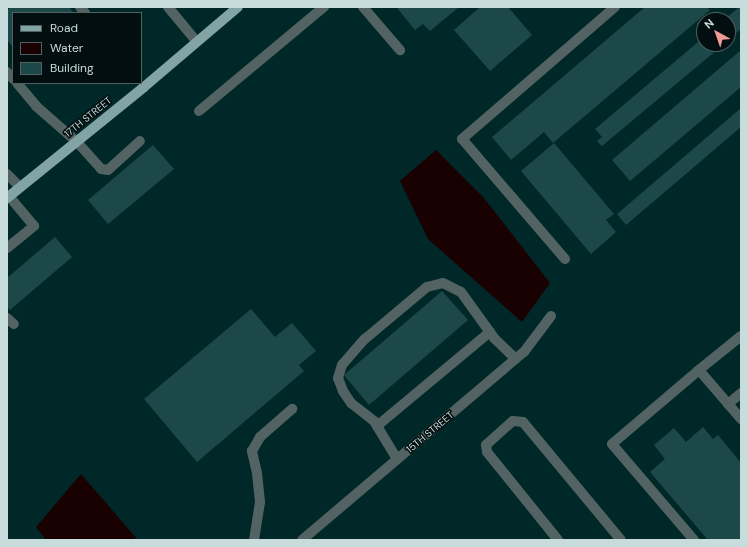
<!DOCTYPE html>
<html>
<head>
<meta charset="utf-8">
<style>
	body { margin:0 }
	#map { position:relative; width:748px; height:547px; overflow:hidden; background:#002829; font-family:"DM Sans",sans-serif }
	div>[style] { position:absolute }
	.water>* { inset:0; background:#190102 }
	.building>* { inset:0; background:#1c4849 }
	.minor>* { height:10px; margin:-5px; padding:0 5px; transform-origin:5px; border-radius:5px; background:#536363 }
	.major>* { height:10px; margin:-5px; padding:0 5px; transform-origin:5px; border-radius:5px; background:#83a4a5 }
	span { translate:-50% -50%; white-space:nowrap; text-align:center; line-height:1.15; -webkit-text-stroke:3px #020e0f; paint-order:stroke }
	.street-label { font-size:10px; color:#c8dcdc }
	.frame { position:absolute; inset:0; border:8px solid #c8dcdc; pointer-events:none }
	.legend { position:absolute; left:12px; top:12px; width:130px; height:72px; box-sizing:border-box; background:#020e0f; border:1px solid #516061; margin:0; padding:5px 7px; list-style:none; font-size:12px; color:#c8dcdc }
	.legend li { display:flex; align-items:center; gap:8px; height:20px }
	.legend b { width:20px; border:1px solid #516061 }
	.north { position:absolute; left:696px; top:12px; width:40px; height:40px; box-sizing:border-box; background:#020e0f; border:1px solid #516061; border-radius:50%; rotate:320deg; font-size:11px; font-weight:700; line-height:16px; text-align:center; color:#c8dcdc }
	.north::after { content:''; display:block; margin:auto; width:14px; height:18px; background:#f59b97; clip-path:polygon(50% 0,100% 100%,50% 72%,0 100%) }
</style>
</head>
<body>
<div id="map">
	<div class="water">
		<i style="clip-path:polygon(436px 150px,484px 198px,550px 283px,522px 322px,428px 239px,400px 181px)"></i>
		<i style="clip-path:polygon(81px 474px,138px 540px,46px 540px,36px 527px)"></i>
	</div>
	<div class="building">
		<i style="clip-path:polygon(11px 7px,69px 7px,74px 13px,13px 13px,13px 47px,7px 40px,7px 10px)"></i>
		<i style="clip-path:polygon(399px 7px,459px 7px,430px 31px,423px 24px,415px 30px,397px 8px)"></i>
		<i style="clip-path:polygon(480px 7px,508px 7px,532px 35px,490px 71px,454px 30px)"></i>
		<i style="clip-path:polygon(645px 7px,707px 7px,710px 10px,553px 143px,544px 132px,511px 160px,492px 137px)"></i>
		<i style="clip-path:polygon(739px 7px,741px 7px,741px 29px,728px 40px,728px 20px,724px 20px)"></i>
		<i style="clip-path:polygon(704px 37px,704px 44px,724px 44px,602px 146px,597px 141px,602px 137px,595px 129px)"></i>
		<i style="clip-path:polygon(741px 50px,741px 87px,630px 181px,612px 160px)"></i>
		<i style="clip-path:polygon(741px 108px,741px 127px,626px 225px,617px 214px)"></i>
		<i style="clip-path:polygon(554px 143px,614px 214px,606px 220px,616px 232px,591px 254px,521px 171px)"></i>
		<i style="clip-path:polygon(153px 145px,174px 169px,108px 224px,88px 200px)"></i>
		<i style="clip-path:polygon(55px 237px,72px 257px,10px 310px,7px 307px,7px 278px)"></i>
		<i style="clip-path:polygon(442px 291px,468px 320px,369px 405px,344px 375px)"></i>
		<i style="clip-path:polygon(251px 309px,275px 337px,292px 323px,316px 351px,299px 365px,304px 371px,197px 462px,144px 399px)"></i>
		<i style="clip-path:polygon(703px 427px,713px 439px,718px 435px,741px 463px,741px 540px,708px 540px,650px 472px,665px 459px,654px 445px,674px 428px,686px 442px)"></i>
	</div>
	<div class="minor">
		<i style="left:80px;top:7px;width:8px;rotate:50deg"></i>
		<i style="left:168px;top:7px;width:45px;rotate:50.4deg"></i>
		<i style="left:363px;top:7px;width:57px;rotate:49.3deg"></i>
		<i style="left:7px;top:72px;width:9px;rotate:49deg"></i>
		<i style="left:17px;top:83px;width:30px;rotate:50deg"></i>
		<i style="left:36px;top:106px;width:55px;rotate:41.3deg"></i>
		<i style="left:77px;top:142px;width:36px;rotate:48deg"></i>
		<i style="left:101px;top:169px;width:7px;rotate:8deg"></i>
		<i style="left:108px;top:170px;width:43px;rotate:-42.2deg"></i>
		<i style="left:199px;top:111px;width:163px;rotate:-39.8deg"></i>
		<i style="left:7px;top:174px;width:18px;rotate:45deg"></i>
		<i style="left:7px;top:248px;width:35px;rotate:-39deg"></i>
		<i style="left:34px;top:226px;width:39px;rotate:-130deg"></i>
		<i style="left:565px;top:259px;width:158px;rotate:-130.6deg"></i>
		<i style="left:462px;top:139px;width:202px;rotate:-40.8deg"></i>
		<i style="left:7px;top:318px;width:9px;rotate:41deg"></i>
		<i style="left:741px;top:336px;width:54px;rotate:141deg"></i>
		<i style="left:699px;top:370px;width:65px;rotate:49.4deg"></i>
		<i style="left:728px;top:404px;width:17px;rotate:-40deg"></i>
		<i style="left:377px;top:426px;width:147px;rotate:-39.8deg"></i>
		<i style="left:397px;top:459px;width:44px;rotate:-121.2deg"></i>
		<i style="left:374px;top:421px;width:29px;rotate:-142deg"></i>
		<i style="left:351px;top:403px;width:14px;rotate:-124deg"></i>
		<i style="left:343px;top:391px;width:14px;rotate:-111deg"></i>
		<i style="left:338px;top:378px;width:14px;rotate:-73deg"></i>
		<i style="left:342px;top:365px;width:35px;rotate:-49deg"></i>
		<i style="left:365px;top:339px;width:81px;rotate:-40deg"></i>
		<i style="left:427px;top:287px;width:16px;rotate:-14deg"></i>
		<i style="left:443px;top:283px;width:20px;rotate:27deg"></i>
		<i style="left:461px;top:292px;width:57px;rotate:54.3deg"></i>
		<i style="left:494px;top:338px;width:30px;rotate:44deg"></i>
		<i style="left:254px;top:540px;width:38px;rotate:-81deg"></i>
		<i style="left:260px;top:502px;width:29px;rotate:-96deg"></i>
		<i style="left:257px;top:473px;width:23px;rotate:-103deg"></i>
		<i style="left:252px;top:451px;width:16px;rotate:-60deg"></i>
		<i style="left:260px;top:437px;width:43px;rotate:-41.2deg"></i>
		<i style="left:302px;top:540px;width:291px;rotate:-40.3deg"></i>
		<i style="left:524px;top:352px;width:45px;rotate:-53.1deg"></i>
		<i style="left:558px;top:540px;width:113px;rotate:-128.9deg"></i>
		<i style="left:487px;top:452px;width:7px;rotate:-98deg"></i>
		<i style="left:486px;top:445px;width:36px;rotate:-42deg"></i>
		<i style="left:513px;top:421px;width:10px;rotate:6deg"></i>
		<i style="left:523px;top:422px;width:153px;rotate:50.3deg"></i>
		<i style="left:694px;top:540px;width:126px;rotate:-130.5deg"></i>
		<i style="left:612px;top:444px;width:114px;rotate:-40.4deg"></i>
	</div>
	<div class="major">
		<i style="left:7px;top:198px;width:176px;rotate:-39deg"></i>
		<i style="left:144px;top:87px;width:123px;rotate:-40.4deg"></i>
	</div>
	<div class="street-label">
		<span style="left:88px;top:117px;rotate:-39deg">17TH STREET</span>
		<span style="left:430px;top:432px;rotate:-40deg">15TH STREET</span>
	</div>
	<div class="frame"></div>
	<ul class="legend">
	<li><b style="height:5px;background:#83a4a5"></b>Road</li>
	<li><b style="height:11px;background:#190102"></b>Water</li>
	<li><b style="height:11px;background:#1c4849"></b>Building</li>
	</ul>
	<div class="north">N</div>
</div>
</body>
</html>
